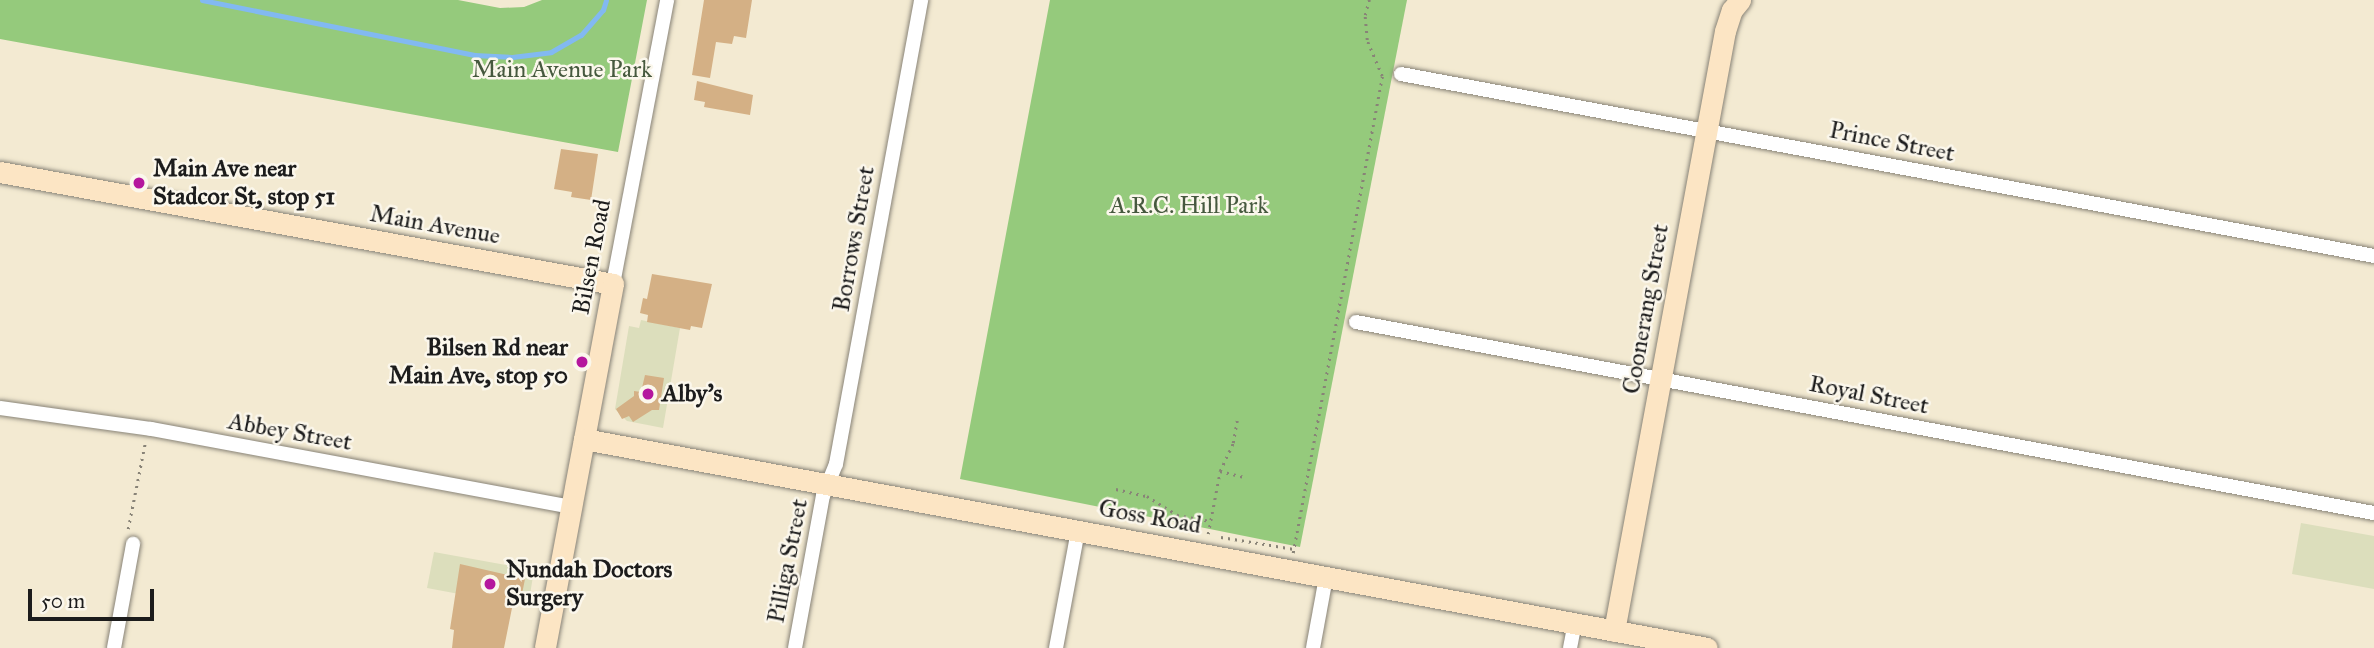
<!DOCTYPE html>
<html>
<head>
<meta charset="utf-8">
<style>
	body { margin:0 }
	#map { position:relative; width:2374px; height:648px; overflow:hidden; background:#f3ead2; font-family:"IM FELL Great Primer",serif }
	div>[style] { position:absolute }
	.built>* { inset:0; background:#dcdebc }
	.green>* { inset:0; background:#95ca7c }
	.stream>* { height:5px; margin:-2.5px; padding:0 2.5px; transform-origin:2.5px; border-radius:2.5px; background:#82b9f1 }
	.building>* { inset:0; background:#d4b085 }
	.path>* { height:2.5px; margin-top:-1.25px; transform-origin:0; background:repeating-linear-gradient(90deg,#888377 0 2px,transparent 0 7px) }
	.roads { filter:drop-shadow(0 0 2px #888377) drop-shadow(0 0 2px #888377) }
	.street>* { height:14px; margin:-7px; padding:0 7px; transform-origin:7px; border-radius:7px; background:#fff }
	.secondary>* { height:21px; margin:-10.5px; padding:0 10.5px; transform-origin:10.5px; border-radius:10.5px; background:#fce5c4 }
	.dots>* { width:19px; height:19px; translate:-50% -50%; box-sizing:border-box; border:4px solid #fbf7ec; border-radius:50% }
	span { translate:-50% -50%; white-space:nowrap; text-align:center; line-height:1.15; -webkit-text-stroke:5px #fbf7ec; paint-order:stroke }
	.park-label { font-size:24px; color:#46593e }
	.street-label { font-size:24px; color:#1c1c1c }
	.poi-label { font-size:24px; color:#1c1c1c; font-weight:700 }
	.left { translate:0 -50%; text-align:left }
	.right { translate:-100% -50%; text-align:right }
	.scale { position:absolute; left:28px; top:589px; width:126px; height:32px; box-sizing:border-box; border:4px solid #1c1c1c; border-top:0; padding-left:9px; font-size:21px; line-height:24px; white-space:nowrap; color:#1c1c1c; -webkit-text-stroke:5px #fbf7ec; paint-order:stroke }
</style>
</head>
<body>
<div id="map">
	<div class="built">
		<i style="clip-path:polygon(641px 320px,680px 328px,663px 428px,627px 421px,615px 409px,629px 326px,639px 328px)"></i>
		<i style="clip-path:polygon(2301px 523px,2374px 536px,2374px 589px,2292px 574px)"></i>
		<i style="clip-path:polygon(434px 552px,534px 570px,528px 607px,427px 588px)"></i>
	</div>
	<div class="green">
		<i style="clip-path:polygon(0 0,458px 0,500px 8px,524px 7px,542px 0,647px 0,618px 152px,0 39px)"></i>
		<i style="clip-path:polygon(1050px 0,1407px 0,1300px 547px,960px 479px)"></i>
	</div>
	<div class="stream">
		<i style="left:202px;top:0;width:278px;rotate:11.4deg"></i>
		<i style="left:474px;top:55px;width:38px;rotate:3deg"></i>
		<i style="left:512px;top:57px;width:39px;rotate:-7deg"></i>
		<i style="left:551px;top:52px;width:34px;rotate:-30deg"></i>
		<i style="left:581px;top:35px;width:33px;rotate:-49deg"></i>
		<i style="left:603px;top:10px;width:10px;rotate:-73deg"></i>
	</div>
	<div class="building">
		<i style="clip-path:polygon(704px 0,752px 0,746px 38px,734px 36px,732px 44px,716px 42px,710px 78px,692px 75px)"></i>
		<i style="clip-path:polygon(697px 81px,753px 95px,750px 115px,704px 107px,705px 102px,694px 100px)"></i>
		<i style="clip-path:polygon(561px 149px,598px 154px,591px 200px,571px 197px,572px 192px,554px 189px)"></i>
		<i style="clip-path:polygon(652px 274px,712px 284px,702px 328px,691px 326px,690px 330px,647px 322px,648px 315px,640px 313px,643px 298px,647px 299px)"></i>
		<i style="clip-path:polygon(645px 375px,664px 378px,659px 410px,652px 410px,633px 422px,629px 416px,622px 419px,616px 409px,634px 396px,634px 391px,641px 392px)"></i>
		<i style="clip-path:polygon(460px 564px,525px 579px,522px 594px,515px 593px,504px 648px,452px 648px,454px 630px,450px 629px)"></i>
	</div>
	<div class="path">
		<i style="left:1220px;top:471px;width:25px;rotate:14deg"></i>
		<i style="left:1116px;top:489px;width:32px;rotate:13deg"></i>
		<i style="left:1147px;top:496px;width:36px;rotate:32deg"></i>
		<i style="left:1177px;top:515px;width:34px;rotate:10deg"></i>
		<i style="left:128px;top:529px;width:88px;rotate:-78.8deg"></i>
		<i style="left:1208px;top:534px;width:64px;rotate:-79.2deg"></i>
		<i style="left:1220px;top:471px;width:31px;rotate:-65deg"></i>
		<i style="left:1233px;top:443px;width:23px;rotate:-80deg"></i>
		<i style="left:1221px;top:537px;width:74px;rotate:9.3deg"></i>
		<i style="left:1293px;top:553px;width:485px;rotate:-79.4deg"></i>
		<i style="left:1382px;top:76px;width:39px;rotate:-113deg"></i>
		<i style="left:1367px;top:40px;width:25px;rotate:-95deg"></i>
		<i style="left:1365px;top:15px;width:16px;rotate:-75deg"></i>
	</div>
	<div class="roads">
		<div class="street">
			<i style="left:1401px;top:74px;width:990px;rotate:10.59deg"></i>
			<i style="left:613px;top:284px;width:289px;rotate:-79.2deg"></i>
			<i style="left:1356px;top:322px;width:1036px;rotate:10.63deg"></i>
			<i style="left:0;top:408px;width:152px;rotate:7.9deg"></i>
			<i style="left:151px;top:429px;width:427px;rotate:10.5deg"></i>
			<i style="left:114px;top:648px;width:106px;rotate:-79.6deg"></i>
			<i style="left:795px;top:648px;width:155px;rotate:-79.6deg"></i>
			<i style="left:823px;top:496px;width:35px;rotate:-68deg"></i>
			<i style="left:836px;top:464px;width:472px;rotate:-79.6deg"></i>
			<i style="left:1056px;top:648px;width:120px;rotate:-79.4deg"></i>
			<i style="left:1313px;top:648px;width:72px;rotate:-79.6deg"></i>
			<i style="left:1570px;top:648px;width:25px;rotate:-79deg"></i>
		</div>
		<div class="secondary">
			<i style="left:0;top:172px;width:623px;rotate:10.35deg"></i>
			<i style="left:613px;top:284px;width:370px;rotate:100.6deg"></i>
			<i style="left:584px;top:439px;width:1142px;rotate:10.54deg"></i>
			<i style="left:1614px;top:631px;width:610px;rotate:-79.52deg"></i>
			<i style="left:1725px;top:31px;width:22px;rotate:-72deg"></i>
			<i style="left:1732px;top:10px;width:13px;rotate:-51deg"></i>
		</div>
	</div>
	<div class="dots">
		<i style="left:139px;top:183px;background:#b5179e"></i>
		<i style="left:582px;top:362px;background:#b5179e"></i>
		<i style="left:648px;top:394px;background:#b5179e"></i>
		<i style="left:490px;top:584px;background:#b5179e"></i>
	</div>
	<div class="park-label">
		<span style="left:562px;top:70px">Main Avenue Park</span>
		<span style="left:1189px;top:206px">A.R.C. Hill Park</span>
	</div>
	<div class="street-label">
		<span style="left:1892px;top:142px;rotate:11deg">Prince Street</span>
		<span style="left:435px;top:225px;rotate:10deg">Main Avenue</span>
		<span style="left:854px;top:239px;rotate:-80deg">Borrows Street</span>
		<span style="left:592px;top:257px;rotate:-79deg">Bilsen Road</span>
		<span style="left:1646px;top:309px;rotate:-80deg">Coonerang Street</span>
		<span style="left:1869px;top:395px;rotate:11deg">Royal Street</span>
		<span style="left:290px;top:432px;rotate:10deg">Abbey Street</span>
		<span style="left:1150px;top:517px;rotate:10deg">Goss Road</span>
		<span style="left:788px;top:561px;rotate:-79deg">Pilliga Street</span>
	</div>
	<div class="poi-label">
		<span class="left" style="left:153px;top:183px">Main Ave near<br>Stadcor St, stop 51</span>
		<span class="right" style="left:568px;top:362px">Bilsen Rd near<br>Main Ave, stop 50</span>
		<span class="left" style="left:662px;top:394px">Alby's</span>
		<span class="left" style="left:506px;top:584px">Nundah Doctors<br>Surgery</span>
	</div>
	<div class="scale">50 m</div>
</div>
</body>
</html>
